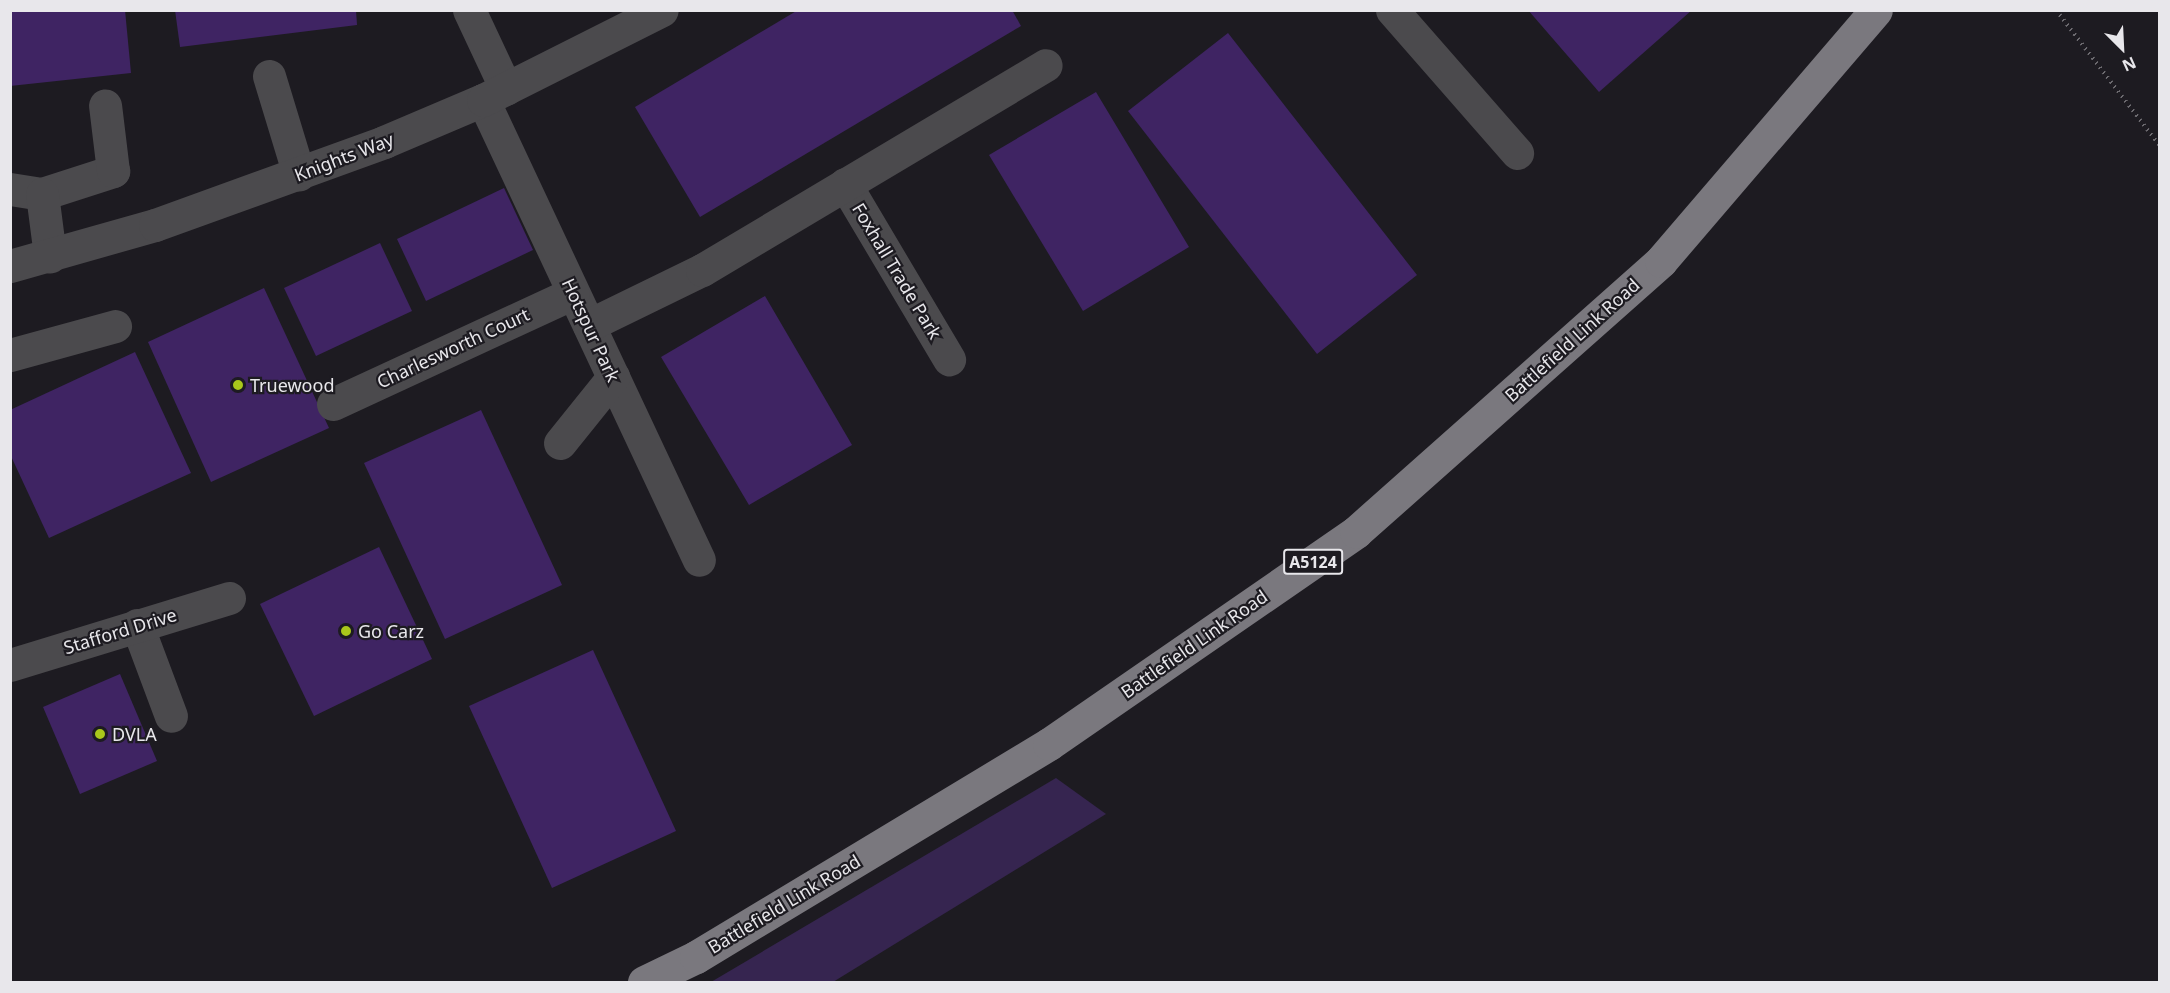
<!DOCTYPE html>
<html>
<head>
<meta charset="utf-8">
<style>
	body { margin:0 }
	#map { position:relative; width:2170px; height:993px; overflow:hidden; background:#1d1b21; font-family:"Noto Sans",sans-serif }
	div>[style] { position:absolute }
	.green>* { inset:0; background:#362550 }
	.building>* { inset:0; background:#3f2463 }
	.path>* { height:4px; margin-top:-2px; transform-origin:0; background:repeating-linear-gradient(90deg,#6c6a6f 0 1.5px,transparent 0 6px) }
	.minor>* { height:33px; margin:-16.5px; padding:0 16.5px; transform-origin:16.5px; border-radius:16.5px; background:#4b4a4d }
	.major>* { height:33px; margin:-16.5px; padding:0 16.5px; transform-origin:16.5px; border-radius:16.5px; background:#7a787e }
	.dots>* { width:16px; height:16px; translate:-50% -50%; box-sizing:border-box; border:3px solid #1d1b21; border-radius:50% }
	span { translate:-50% -50%; white-space:nowrap; text-align:center; line-height:1.15; -webkit-text-stroke:4.5px #1d1b21; paint-order:stroke }
	.shield-label span { padding:2px 4px; background:#1d1b21; border:2px solid; border-radius:4px; -webkit-text-stroke-width:0 }
	.shield-label { font-size:16px; color:#e8e7eb; font-weight:700 }
	.street-label { font-size:18px; color:#e8e7eb }
	.poi-label { font-size:18px; color:#e8e7eb }
	.left { translate:0 -50%; text-align:left }
	.frame { position:absolute; inset:0; border:12px solid #e8e7eb; pointer-events:none }
	.north { position:absolute; left:2092px; top:18px; width:60px; height:60px; -webkit-text-stroke:4px #1d1b21; paint-order:stroke; rotate:156deg; font-size:16px; font-weight:700; line-height:24px; text-align:center; color:#e8e7eb }
	.north::after { content:''; display:block; margin:auto; width:21px; height:27px; background:#e8e7eb; clip-path:polygon(50% 0,100% 100%,50% 72%,0 100%) }
</style>
</head>
<body>
<div id="map">
	<div class="green">
		<i style="clip-path:polygon(1056px 778px,1106px 814px,833px 982px,711px 982px)"></i>
	</div>
	<div class="building">
		<i style="clip-path:polygon(10px 10px,125px 10px,131px 73px,10px 86px)"></i>
		<i style="clip-path:polygon(175px 10px,356px 10px,357px 25px,180px 47px)"></i>
		<i style="clip-path:polygon(798px 10px,1012px 10px,1021px 26px,700px 217px,635px 107px)"></i>
		<i style="clip-path:polygon(1528px 10px,1692px 10px,1599px 92px)"></i>
		<i style="clip-path:polygon(1228px 33px,1417px 275px,1317px 354px,1128px 111px)"></i>
		<i style="clip-path:polygon(1096px 92px,1189px 247px,1083px 311px,989px 155px)"></i>
		<i style="clip-path:polygon(504px 188px,533px 250px,426px 301px,397px 239px)"></i>
		<i style="clip-path:polygon(380px 243px,412px 311px,316px 356px,284px 288px)"></i>
		<i style="clip-path:polygon(264px 288px,329px 428px,211px 482px,148px 342px)"></i>
		<i style="clip-path:polygon(765px 296px,852px 445px,749px 505px,661px 357px)"></i>
		<i style="clip-path:polygon(135px 352px,191px 473px,49px 538px,10px 454px,10px 410px)"></i>
		<i style="clip-path:polygon(481px 410px,562px 585px,445px 639px,364px 463px)"></i>
		<i style="clip-path:polygon(379px 547px,432px 659px,314px 716px,260px 604px)"></i>
		<i style="clip-path:polygon(593px 650px,676px 831px,552px 888px,469px 706px)"></i>
		<i style="clip-path:polygon(120px 674px,157px 761px,80px 794px,43px 707px)"></i>
	</div>
	<div class="path">
		<i style="left:2056px;top:10px;width:171px;rotate:52.6deg"></i>
	</div>
	<div class="minor">
		<i style="left:469px;top:10px;width:87px;rotate:64.9deg"></i>
		<i style="left:1392px;top:10px;width:190px;rotate:48.8deg"></i>
		<i style="left:269px;top:76px;width:103px;rotate:73.1deg"></i>
		<i style="left:483px;top:100px;width:508px;rotate:64.85deg"></i>
		<i style="left:845px;top:184px;width:204px;rotate:59.3deg"></i>
		<i style="left:10px;top:189px;width:32px;rotate:9deg"></i>
		<i style="left:42px;top:194px;width:75px;rotate:-17.9deg"></i>
		<i style="left:113px;top:171px;width:66px;rotate:-96.9deg"></i>
		<i style="left:42px;top:194px;width:63px;rotate:82.6deg"></i>
		<i style="left:10px;top:266px;width:151px;rotate:-15.8deg"></i>
		<i style="left:155px;top:225px;width:244px;rotate:-19.9deg"></i>
		<i style="left:384px;top:142px;width:108px;rotate:-23deg"></i>
		<i style="left:483px;top:100px;width:200px;rotate:-26.7deg"></i>
		<i style="left:589px;top:325px;width:126px;rotate:-26deg"></i>
		<i style="left:702px;top:270px;width:400px;rotate:-30.8deg"></i>
		<i style="left:10px;top:355px;width:109px;rotate:-15.4deg"></i>
		<i style="left:333px;top:404px;width:264px;rotate:-24.8deg"></i>
		<i style="left:560px;top:443px;width:85px;rotate:-51.2deg"></i>
		<i style="left:137px;top:625px;width:97px;rotate:69.5deg"></i>
		<i style="left:10px;top:665px;width:229px;rotate:-17deg"></i>
	</div>
	<div class="major">
		<i style="left:644px;top:982px;width:58px;rotate:-25.7deg"></i>
		<i style="left:696px;top:957px;width:412px;rotate:-31.1deg"></i>
		<i style="left:1049px;top:744px;width:373px;rotate:-34.6deg"></i>
		<i style="left:1356px;top:532px;width:408px;rotate:-41.6deg"></i>
		<i style="left:1661px;top:261px;width:330px;rotate:-49.4deg"></i>
	</div>
	<div class="dots">
		<i style="left:238px;top:385px;background:#a9c71b"></i>
		<i style="left:346px;top:631px;background:#a9c71b"></i>
		<i style="left:100px;top:734px;background:#a9c71b"></i>
	</div>
	<div class="shield-label">
		<span style="left:1313px;top:562px">A5124</span>
	</div>
	<div class="street-label">
		<span style="left:344px;top:157px;rotate:-21deg">Knights Way</span>
		<span style="left:897px;top:271px;rotate:59deg">Foxhall Trade Park</span>
		<span style="left:591px;top:330px;rotate:65deg">Hotspur Park</span>
		<span style="left:1572px;top:340px;rotate:-42deg">Battlefield Link Road</span>
		<span style="left:453px;top:348px;rotate:-25deg">Charlesworth Court</span>
		<span style="left:120px;top:631px;rotate:-17deg">Stafford Drive</span>
		<span style="left:1194px;top:644px;rotate:-35deg">Battlefield Link Road</span>
		<span style="left:784px;top:904px;rotate:-31deg">Battlefield Link Road</span>
	</div>
	<div class="poi-label">
		<span class="left" style="left:250px;top:385px">Truewood</span>
		<span class="left" style="left:358px;top:631px">Go Carz</span>
		<span class="left" style="left:112px;top:734px">DVLA</span>
	</div>
	<div class="frame"></div>
	<div class="north">N</div>
</div>
</body>
</html>
